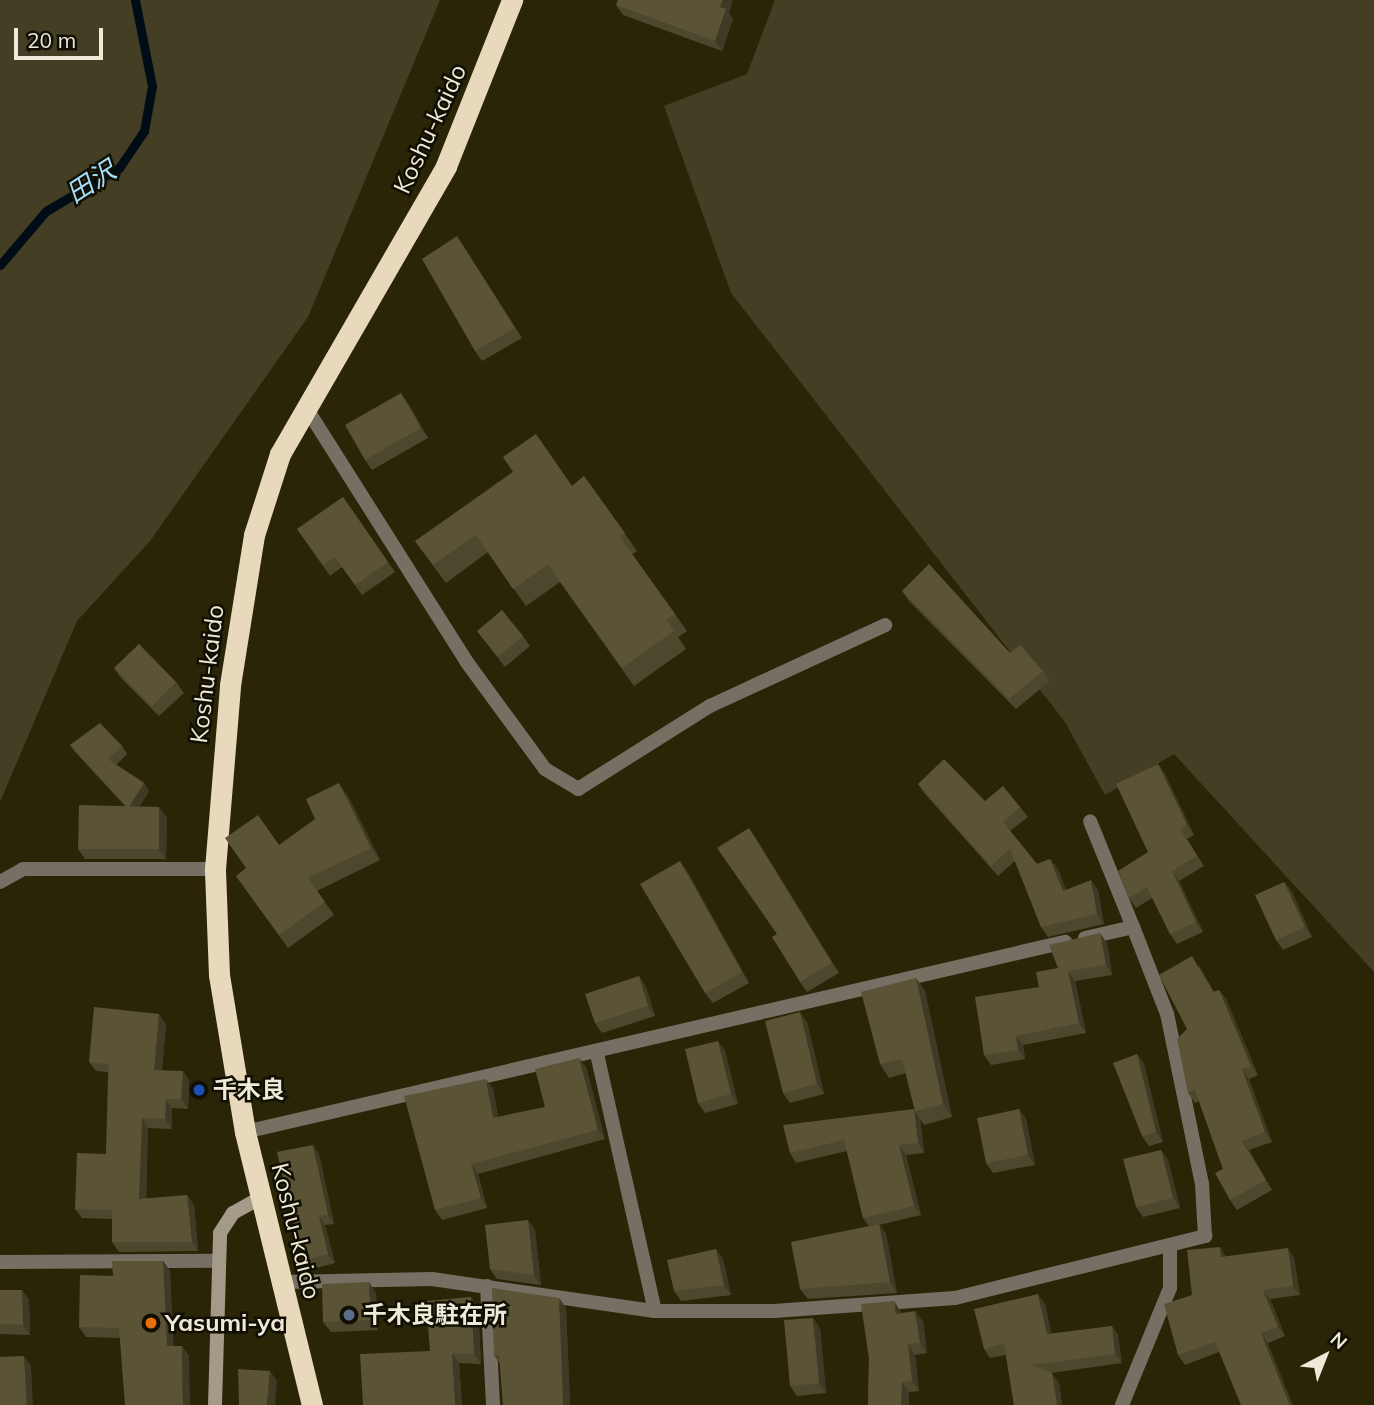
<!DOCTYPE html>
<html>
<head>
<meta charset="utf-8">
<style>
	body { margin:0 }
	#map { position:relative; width:1374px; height:1405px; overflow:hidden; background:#2b2507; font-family:Mulish,"Noto Sans JP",sans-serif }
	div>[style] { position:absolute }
	.green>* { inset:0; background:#443e25 }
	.stream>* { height:9px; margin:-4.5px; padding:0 4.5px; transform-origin:4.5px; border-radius:4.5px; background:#000d16 }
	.street>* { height:14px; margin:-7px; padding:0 7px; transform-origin:7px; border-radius:7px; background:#766f64 }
	.secondary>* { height:14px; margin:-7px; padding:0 7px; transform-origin:7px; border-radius:7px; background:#a49a88 }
	.highway>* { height:21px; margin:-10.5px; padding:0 10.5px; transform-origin:10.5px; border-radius:10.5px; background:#e9d9bc }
	.wall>* { inset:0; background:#4d472e }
	.shaded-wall>* { inset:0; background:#3f3a25 }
	.building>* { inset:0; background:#5a5335 }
	.dots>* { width:19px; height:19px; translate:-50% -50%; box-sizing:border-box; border:4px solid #110e04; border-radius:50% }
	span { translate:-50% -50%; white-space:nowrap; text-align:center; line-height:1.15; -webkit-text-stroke:5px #110e04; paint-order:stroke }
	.street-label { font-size:24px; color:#edead9 }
	.poi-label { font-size:24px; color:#edead9; font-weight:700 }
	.left { translate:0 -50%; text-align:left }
	.water-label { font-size:26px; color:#a5ddfc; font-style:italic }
	.north { position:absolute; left:1290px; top:1321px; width:70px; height:70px; -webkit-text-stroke:5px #110e04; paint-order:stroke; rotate:42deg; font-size:19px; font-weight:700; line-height:28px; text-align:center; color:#edead9 }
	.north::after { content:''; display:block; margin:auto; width:24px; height:32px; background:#edead9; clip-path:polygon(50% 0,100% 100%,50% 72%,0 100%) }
	.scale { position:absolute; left:14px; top:28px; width:89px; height:32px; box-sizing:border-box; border:4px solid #edead9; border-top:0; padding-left:9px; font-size:21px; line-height:24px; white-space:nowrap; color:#edead9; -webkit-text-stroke:5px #110e04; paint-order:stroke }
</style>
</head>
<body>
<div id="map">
	<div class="green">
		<i style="clip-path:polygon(0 0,440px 0,308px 317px,150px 541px,77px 621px,0 802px)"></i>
		<i style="clip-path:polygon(775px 0,1374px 0,1374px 972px,1174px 754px,1105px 795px,1065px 722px,731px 293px,664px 106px,747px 74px)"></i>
	</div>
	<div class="stream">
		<i style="left:0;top:265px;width:71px;rotate:-49.6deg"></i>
		<i style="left:46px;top:211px;width:85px;rotate:-30.5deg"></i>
		<i style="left:119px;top:168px;width:45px;rotate:-56deg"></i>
		<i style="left:144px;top:131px;width:46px;rotate:-79.9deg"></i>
		<i style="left:152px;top:86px;width:88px;rotate:-101.2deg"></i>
	</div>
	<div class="street">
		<i style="left:305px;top:406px;width:302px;rotate:57.7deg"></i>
		<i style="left:466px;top:661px;width:134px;rotate:53.8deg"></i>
		<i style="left:545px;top:769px;width:39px;rotate:31deg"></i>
		<i style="left:578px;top:789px;width:156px;rotate:-32.2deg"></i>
		<i style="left:710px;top:706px;width:193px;rotate:-24.8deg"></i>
		<i style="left:0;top:882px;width:26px;rotate:-29deg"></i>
		<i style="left:23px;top:869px;width:192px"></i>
		<i style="left:1085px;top:938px;width:49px;rotate:-12.9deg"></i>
		<i style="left:1133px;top:927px;width:114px;rotate:-112.1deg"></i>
		<i style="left:597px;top:1054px;width:263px;rotate:77.3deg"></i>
		<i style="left:245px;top:1132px;width:842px;rotate:-13.05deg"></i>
		<i style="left:0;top:1262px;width:215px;rotate:-0.3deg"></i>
		<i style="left:283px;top:1282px;width:149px;rotate:-1.2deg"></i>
		<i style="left:432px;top:1279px;width:225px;rotate:8.2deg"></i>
		<i style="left:655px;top:1311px;width:119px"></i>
		<i style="left:774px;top:1311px;width:181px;rotate:-4.1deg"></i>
		<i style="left:955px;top:1298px;width:258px;rotate:-13.9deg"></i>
		<i style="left:1205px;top:1236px;width:52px;rotate:-93.3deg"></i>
		<i style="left:1202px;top:1184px;width:174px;rotate:-101.6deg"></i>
		<i style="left:1167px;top:1014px;width:93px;rotate:-111.3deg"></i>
		<i style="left:487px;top:1286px;width:119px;rotate:87.1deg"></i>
		<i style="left:1122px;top:1405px;width:126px;rotate:-67.7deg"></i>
		<i style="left:1170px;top:1288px;width:40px;rotate:-90deg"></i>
	</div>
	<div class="secondary">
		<i style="left:215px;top:1405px;width:172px;rotate:-88.3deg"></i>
		<i style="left:220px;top:1233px;width:24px;rotate:-57deg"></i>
		<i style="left:233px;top:1213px;width:31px;rotate:-29deg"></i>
	</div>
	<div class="highway">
		<i style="left:312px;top:1405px;width:281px;rotate:-103.8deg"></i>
		<i style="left:245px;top:1132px;width:159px;rotate:-99.4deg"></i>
		<i style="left:219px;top:975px;width:106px;rotate:-92.2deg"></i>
		<i style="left:215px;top:869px;width:185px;rotate:-85.3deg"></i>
		<i style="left:230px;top:685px;width:152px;rotate:-80.9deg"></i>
		<i style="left:254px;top:535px;width:85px;rotate:-72.2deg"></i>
		<i style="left:280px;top:454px;width:332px;rotate:-60deg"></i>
		<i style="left:446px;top:166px;width:179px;rotate:-68.3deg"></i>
	</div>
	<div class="wall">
		<i style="clip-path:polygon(616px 5px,729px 13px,733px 19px,722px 51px,623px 15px)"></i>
		<i style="clip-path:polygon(464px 247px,522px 338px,482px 361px,475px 351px)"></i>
		<i style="clip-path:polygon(408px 403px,428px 438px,372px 470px,365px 460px)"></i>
		<i style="clip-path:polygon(584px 476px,637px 551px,632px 554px,687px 631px,678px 637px,686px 649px,634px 686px,560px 582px,526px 606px,488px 552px,446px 583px,415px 541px,572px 486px)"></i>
		<i style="clip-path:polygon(343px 497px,395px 572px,362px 595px,342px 567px,330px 576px,297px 529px)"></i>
		<i style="clip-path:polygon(902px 591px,1043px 671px,1050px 681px,1016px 709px,909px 601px)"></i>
		<i style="clip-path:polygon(477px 631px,523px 636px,530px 646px,505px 667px)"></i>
		<i style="clip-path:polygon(114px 668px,176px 682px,184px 693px,159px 716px,121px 678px)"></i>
		<i style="clip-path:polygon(70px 745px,122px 746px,127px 754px,116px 765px,144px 783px,149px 791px,139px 807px,167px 817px,166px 859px,85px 859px,78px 849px,125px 806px,75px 752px)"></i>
		<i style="clip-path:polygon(1158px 764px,1165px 774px,1194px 835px,1187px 839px,1204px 866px,1179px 881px,1203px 932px,1177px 944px,1170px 934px,1152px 898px,1136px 908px,1129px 898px,1148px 852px)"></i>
		<i style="clip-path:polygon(918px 784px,985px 801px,1020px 807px,1028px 817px,1010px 831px,1037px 864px,1050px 859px,1058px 869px,1066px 890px,1098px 890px,1104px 924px,1048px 937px,1041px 927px,1015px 861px,998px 876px,925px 794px)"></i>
		<i style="clip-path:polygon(348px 796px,380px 860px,317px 891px,334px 915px,288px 948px,236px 876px)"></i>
		<i style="clip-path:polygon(749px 828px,839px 973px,807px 992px,800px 982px,777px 934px)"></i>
		<i style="clip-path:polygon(687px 871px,749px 983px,713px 1003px,705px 993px)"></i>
		<i style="clip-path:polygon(1284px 882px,1292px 892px,1312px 937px,1283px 950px,1276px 940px)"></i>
		<i style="clip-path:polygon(1107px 943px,1112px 975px,1075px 981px,1086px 1033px,1023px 1045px,1025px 1059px,991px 1065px,984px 1055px,1058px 968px)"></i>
		<i style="clip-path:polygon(1199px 966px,1214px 992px,1219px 990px,1226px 999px,1258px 1075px,1249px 1079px,1272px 1142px,1249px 1150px,1272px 1190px,1237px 1210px,1230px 1200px,1223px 1169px,1199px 1101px,1195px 1103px,1188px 1093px,1187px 1029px)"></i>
		<i style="clip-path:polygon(639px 976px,646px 987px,655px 1016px,602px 1033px,595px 1023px)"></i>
		<i style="clip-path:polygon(916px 978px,925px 991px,952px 1117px,924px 1125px,920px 1119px,924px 1153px,906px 1155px,921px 1215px,879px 1225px,886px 1234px,897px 1293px,808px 1299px,800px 1289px,869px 1226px,863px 1218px,847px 1151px,796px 1163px,790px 1153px,915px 1111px,906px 1073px,889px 1078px,880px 1064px)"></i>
		<i style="clip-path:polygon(807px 1022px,824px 1094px,790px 1103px,783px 1093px)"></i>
		<i style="clip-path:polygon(166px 1024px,162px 1070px,189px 1080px,188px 1109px,172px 1108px,172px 1129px,148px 1128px,146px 1199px,187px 1195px,194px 1205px,198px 1251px,119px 1252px,112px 1242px,112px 1219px,82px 1218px,75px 1209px,106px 1154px,108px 1072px,96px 1071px,89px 1062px)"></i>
		<i style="clip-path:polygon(725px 1051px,738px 1104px,705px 1113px,698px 1103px)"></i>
		<i style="clip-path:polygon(1137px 1054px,1144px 1064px,1163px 1142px,1149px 1146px,1142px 1136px)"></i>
		<i style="clip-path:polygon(586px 1067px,605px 1139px,478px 1174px,487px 1208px,442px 1220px,435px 1210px,493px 1089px,498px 1117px,545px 1107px)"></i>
		<i style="clip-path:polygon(1019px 1109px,1026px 1119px,1035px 1165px,993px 1173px,986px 1163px)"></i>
		<i style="clip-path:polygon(1161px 1150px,1168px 1160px,1180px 1208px,1143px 1217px,1136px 1207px)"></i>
		<i style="clip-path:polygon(319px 1154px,334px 1224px,325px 1225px,335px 1263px,309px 1270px,303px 1261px)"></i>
		<i style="clip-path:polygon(528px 1220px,535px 1230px,541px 1285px,497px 1279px,490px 1269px)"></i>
		<i style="clip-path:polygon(716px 1249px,723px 1259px,731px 1295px,681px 1301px,674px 1291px)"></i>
		<i style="clip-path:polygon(1226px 1256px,1294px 1258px,1300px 1295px,1270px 1299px,1285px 1336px,1268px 1343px,1219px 1352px,1185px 1365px,1178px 1355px,1192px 1295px)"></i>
		<i style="clip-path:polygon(163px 1261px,170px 1271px,173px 1346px,182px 1346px,189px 1356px,120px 1338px,86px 1337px,79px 1327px,113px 1276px)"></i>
		<i style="clip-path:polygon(0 1290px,22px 1290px,29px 1300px,30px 1335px,0 1334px)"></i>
		<i style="clip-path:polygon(376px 1293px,378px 1330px,331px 1332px,323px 1322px)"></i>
		<i style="clip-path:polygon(1045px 1304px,1051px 1334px,1112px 1326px,1118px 1335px,1122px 1363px,1051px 1373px,1059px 1383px,1062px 1405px,1014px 1405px,1006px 1355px,990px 1358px,984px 1349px)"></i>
		<i style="clip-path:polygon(478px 1307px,481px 1364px,459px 1363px,462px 1405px,363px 1405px,430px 1351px)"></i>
		<i style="clip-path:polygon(566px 1308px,570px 1405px,503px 1405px,500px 1364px,494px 1355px)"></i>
		<i style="clip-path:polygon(901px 1312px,901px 1313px,923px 1321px,927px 1353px,915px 1355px,919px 1391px,909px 1392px,909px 1405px,868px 1405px,869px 1359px)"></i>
		<i style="clip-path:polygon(820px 1328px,826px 1393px,797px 1396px,790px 1386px)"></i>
	</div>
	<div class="shaded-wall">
		<i style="clip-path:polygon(723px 0,733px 0,729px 13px,733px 19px,722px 51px,715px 41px,720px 7px)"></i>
		<i style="clip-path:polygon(401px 393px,408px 403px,428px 438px,421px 428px)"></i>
		<i style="clip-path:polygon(1158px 764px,1165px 774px,1194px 835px,1187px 825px)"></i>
		<i style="clip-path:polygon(144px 783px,149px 791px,134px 816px,128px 808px)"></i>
		<i style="clip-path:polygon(339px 783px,348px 796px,380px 860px,371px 848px)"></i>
		<i style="clip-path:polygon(159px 807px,167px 817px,166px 859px,159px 849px)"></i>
		<i style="clip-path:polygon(749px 828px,756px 838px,839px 973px,832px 963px)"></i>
		<i style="clip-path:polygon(1050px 859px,1058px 869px,1070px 901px,1063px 891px)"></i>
		<i style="clip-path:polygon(680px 861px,687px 871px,749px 983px,742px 972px)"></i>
		<i style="clip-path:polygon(1172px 871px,1179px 881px,1203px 932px,1196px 922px)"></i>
		<i style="clip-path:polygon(1091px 880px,1098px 890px,1104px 924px,1097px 914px)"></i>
		<i style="clip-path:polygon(1284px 882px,1292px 892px,1312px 937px,1305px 927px)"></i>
		<i style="clip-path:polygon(1100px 933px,1107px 943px,1112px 975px,1106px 965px)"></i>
		<i style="clip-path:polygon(1068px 971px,1075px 981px,1086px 1033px,1079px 1023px)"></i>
		<i style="clip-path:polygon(639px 976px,646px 987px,655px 1016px,648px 1006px)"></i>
		<i style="clip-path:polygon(916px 978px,925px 991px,952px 1117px,943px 1104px)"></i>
		<i style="clip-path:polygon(1219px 990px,1226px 999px,1258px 1075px,1251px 1066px)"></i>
		<i style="clip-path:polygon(800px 1012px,807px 1022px,824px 1094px,817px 1084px)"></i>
		<i style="clip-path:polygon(159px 1014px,166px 1024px,161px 1079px,154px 1070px)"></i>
		<i style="clip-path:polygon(1016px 1036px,1023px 1045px,1025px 1059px,1018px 1050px)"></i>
		<i style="clip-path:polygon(718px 1041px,725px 1051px,738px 1104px,731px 1094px)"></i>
		<i style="clip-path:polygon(1137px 1054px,1144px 1064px,1163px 1142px,1156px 1132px)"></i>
		<i style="clip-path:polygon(579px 1058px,586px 1067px,605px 1139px,598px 1130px)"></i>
		<i style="clip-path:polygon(1242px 1069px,1249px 1079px,1272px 1142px,1265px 1132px)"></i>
		<i style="clip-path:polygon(183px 1071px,189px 1080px,188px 1109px,181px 1099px)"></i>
		<i style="clip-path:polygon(486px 1079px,493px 1089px,500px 1128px,493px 1118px)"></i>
		<i style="clip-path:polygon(166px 1099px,172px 1108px,172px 1129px,165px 1119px)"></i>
		<i style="clip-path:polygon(914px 1109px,920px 1119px,924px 1153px,918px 1143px)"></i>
		<i style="clip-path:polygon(1019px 1109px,1026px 1119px,1035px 1165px,1028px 1155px)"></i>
		<i style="clip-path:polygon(142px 1118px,148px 1128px,146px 1209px,139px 1199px)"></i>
		<i style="clip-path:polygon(1242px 1141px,1249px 1150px,1272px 1190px,1266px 1180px)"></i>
		<i style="clip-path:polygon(313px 1145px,319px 1154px,334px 1224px,328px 1215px)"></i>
		<i style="clip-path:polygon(899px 1145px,906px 1155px,921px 1215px,914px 1206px)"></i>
		<i style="clip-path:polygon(1161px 1150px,1168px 1160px,1180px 1208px,1173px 1198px)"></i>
		<i style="clip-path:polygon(471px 1164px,478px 1174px,487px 1208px,481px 1198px)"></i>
		<i style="clip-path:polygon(187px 1195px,194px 1205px,198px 1251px,192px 1242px)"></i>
		<i style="clip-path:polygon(319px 1216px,325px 1225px,335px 1263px,328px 1254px)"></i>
		<i style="clip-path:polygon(528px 1220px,535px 1230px,541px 1285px,534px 1275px)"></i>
		<i style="clip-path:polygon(879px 1224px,886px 1234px,897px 1293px,890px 1282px)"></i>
		<i style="clip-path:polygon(1220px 1247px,1226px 1256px,1221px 1257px)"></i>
		<i style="clip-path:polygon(1288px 1248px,1294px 1258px,1300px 1295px,1293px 1286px)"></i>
		<i style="clip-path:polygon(716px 1249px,723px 1259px,731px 1295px,724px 1285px)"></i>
		<i style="clip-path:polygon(163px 1261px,170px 1271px,174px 1356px,167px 1346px)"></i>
		<i style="clip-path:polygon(369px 1282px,376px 1293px,378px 1330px,371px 1320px)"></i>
		<i style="clip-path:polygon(22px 1290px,29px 1300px,30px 1335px,23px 1325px)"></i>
		<i style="clip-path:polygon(1263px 1290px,1270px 1299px,1285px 1336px,1278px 1327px)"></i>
		<i style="clip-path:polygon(1038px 1294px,1045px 1304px,1054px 1344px,1047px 1334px)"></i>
		<i style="clip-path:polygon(471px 1297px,478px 1307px,481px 1364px,474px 1354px)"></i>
		<i style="clip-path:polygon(559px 1298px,566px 1308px,570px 1405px,563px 1405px)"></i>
		<i style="clip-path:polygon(894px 1301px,901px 1312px,903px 1324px,896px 1314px)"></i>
		<i style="clip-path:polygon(915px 1311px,923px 1321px,927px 1353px,920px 1343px)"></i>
		<i style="clip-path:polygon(813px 1318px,820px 1328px,826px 1393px,819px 1383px)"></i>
		<i style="clip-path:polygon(1112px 1326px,1118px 1335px,1122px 1363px,1115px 1354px)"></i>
		<i style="clip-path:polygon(1261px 1333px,1268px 1343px,1293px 1405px,1290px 1405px)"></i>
		<i style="clip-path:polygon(908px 1344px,915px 1355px,919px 1391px,912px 1381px)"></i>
		<i style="clip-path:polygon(182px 1346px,189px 1356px,190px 1405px,183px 1405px)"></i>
		<i style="clip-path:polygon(452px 1353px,459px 1363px,462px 1405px,455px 1405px)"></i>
		<i style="clip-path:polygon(24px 1356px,31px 1366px,33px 1405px,27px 1405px)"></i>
		<i style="clip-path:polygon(270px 1371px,277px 1381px,275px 1405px,267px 1405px)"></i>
		<i style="clip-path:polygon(1052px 1373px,1059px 1383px,1062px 1405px,1057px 1405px)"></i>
		<i style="clip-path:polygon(902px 1382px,909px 1392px,909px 1405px,901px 1405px)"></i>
	</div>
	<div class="building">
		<i style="clip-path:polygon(618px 0,723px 0,720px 7px,726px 9px,715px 41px,616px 5px)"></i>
		<i style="clip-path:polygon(457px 236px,515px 328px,475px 351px,422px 259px)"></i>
		<i style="clip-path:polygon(401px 393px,421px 428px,365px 460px,345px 425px)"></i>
		<i style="clip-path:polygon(536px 434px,572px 486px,584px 476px,625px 533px,620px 537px,675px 614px,666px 620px,674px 631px,622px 668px,548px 565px,513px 589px,476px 535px,433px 565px,415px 541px,513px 472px,503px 457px)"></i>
		<i style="clip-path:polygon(343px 497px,388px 562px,355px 585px,335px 557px,323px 565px,297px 529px)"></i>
		<i style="clip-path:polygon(929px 564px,1010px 653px,1020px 645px,1043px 671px,1009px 699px,902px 591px)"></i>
		<i style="clip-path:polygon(502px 610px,523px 636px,498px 657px,477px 631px)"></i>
		<i style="clip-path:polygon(139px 644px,176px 682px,152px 706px,114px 668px)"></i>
		<i style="clip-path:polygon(100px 723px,122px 746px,108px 759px,144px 783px,129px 807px,127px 807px,70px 745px)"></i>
		<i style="clip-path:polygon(944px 759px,985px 801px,1003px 786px,1020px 807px,1003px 822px,1037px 864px,1050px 859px,1063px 891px,1091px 880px,1097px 914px,1041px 927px,1010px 849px,991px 866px,918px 784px)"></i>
		<i style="clip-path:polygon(1158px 764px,1187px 825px,1180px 829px,1197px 856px,1172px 871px,1196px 922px,1170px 934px,1147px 887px,1129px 898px,1118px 871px,1148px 852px,1116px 784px)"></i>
		<i style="clip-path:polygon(339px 783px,371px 848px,308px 878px,325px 902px,279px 935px,236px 876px,246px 868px,225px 838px,258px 815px,279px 845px,315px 819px,306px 799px)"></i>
		<i style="clip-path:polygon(79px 805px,159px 807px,159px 849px,78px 849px)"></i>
		<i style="clip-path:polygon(749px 828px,832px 963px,800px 982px,772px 937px,777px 934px,717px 848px)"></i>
		<i style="clip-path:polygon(680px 861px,742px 972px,705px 993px,640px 884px)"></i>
		<i style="clip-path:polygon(1284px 882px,1305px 927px,1276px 940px,1255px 895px)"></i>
		<i style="clip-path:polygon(1100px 933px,1106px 965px,1068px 971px,1079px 1023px,1016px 1036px,1018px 1050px,984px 1055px,975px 997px,1039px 987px,1036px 972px,1058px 968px,1049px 945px)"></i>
		<i style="clip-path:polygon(1192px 956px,1213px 992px,1219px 990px,1251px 1066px,1242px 1069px,1265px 1132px,1242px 1141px,1266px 1180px,1230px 1200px,1215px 1173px,1223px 1169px,1195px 1090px,1188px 1093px,1177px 1039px,1187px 1029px,1159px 975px)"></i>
		<i style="clip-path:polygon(639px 976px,648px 1006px,595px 1023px,585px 994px)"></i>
		<i style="clip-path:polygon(916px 978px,943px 1104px,915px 1111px,902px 1059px,880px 1064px,861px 992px)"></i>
		<i style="clip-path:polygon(94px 1007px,159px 1014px,154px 1070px,183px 1071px,181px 1099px,166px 1099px,165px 1119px,142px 1118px,139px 1199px,187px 1195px,192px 1242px,112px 1242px,112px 1210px,75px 1209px,77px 1153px,106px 1154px,109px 1064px,89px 1062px)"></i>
		<i style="clip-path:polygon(800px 1012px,817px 1084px,783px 1093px,765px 1021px)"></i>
		<i style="clip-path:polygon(718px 1041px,731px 1094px,698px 1103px,685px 1049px)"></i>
		<i style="clip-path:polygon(1137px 1054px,1156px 1132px,1142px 1136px,1113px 1063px)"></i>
		<i style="clip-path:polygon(579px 1058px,598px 1130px,471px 1164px,481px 1198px,435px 1210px,404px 1096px,486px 1079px,493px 1118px,545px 1107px,535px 1069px)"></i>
		<i style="clip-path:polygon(914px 1109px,918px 1143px,899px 1145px,914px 1206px,863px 1218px,844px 1140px,790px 1153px,783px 1125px)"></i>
		<i style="clip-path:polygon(1019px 1109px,1028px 1155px,986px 1163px,977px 1118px)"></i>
		<i style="clip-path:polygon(313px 1145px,328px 1215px,319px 1216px,328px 1254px,303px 1261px,277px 1152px)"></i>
		<i style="clip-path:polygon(1161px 1150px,1173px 1198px,1136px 1207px,1123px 1159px)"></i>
		<i style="clip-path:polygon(528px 1220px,534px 1275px,490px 1269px,485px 1225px)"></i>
		<i style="clip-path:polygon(879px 1224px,890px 1282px,800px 1289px,791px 1242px)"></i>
		<i style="clip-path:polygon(1220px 1247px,1221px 1257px,1288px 1248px,1293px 1286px,1263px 1290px,1278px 1327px,1261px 1333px,1290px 1405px,1241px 1405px,1215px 1342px,1178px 1355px,1164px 1304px,1192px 1295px,1187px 1250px)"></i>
		<i style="clip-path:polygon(716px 1249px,724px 1285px,674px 1291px,667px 1260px)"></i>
		<i style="clip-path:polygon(112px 1261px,163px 1261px,167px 1346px,182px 1346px,183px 1405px,125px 1405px,119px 1328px,79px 1327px,80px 1275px,113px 1276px)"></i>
		<i style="clip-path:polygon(369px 1282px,371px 1320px,323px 1322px,322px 1284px)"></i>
		<i style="clip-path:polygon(492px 1288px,559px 1298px,563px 1405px,503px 1405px,499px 1355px,494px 1355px)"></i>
		<i style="clip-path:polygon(0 1290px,22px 1290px,23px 1325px,0 1324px)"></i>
		<i style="clip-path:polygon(1038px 1294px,1047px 1334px,1112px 1326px,1115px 1354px,1031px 1365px,1052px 1373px,1057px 1405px,1014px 1405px,1004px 1344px,984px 1349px,974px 1309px)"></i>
		<i style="clip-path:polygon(471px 1297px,474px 1354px,452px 1353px,455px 1405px,363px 1405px,360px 1354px,430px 1351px,426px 1301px)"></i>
		<i style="clip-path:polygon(894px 1301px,896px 1314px,915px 1311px,920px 1343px,908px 1344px,912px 1381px,902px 1382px,901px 1405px,868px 1405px,869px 1359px,861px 1304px)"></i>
		<i style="clip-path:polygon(813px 1318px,819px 1383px,790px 1386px,784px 1320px)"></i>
		<i style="clip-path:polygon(24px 1356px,27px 1405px,0 1405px,0 1357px)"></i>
		<i style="clip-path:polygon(238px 1369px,270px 1371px,267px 1405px,239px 1405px)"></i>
	</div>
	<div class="dots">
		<i style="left:199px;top:1090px;background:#1a4fb4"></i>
		<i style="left:349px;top:1315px;background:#5c6f8a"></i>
		<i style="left:151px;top:1323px;background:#e8710a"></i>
	</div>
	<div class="street-label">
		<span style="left:430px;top:129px;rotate:-65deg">Koshu-kaido</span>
		<span style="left:207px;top:674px;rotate:-83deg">Koshu-kaido</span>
		<span style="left:296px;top:1231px;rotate:76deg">Koshu-kaido</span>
	</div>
	<div class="poi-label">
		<span class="left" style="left:213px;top:1090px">千木良</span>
		<span class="left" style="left:363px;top:1315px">千木良駐在所</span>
		<span class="left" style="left:165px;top:1323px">Yasumi-ya</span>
	</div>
	<div class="water-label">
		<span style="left:91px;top:182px;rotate:-33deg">田沢</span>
	</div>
	<div class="north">N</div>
	<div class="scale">20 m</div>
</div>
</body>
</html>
